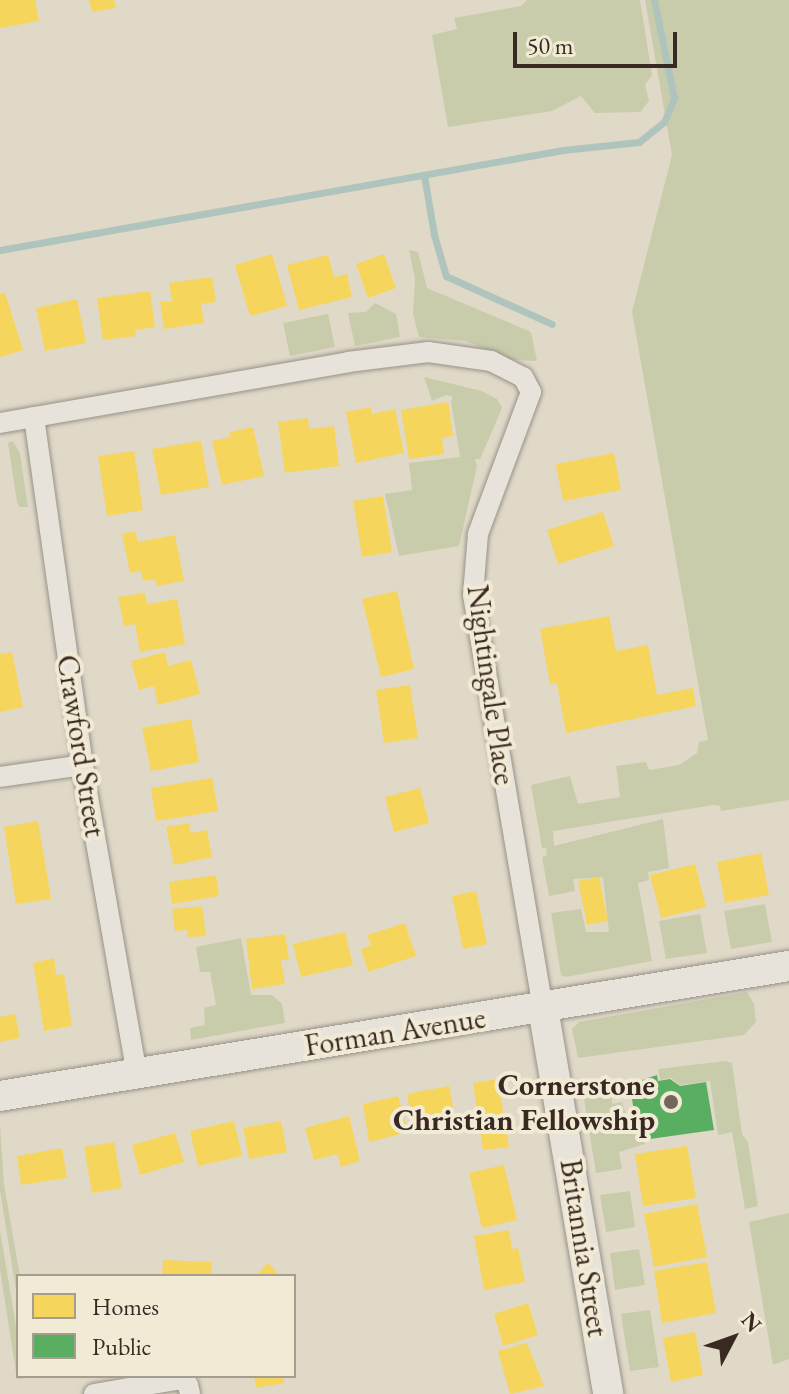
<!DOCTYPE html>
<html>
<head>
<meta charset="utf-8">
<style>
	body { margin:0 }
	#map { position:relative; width:789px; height:1394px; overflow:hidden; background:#e0d9c8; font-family:"EB Garamond",serif }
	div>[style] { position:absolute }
	.green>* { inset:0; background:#c9ccaa }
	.homes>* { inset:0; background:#f6d55c }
	.public>* { inset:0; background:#5aae61 }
	.stream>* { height:7px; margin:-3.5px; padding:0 3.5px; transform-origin:3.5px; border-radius:3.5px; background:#aec4bd }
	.roads { filter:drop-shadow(0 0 2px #979288) drop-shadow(0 0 2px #979288) }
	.street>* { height:20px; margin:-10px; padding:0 10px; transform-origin:10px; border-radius:10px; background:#e7e3db }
	.secondary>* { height:30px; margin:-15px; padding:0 15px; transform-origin:15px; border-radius:15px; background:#e7e3db }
	.dots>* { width:22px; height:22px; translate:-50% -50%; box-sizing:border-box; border:4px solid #f1ead5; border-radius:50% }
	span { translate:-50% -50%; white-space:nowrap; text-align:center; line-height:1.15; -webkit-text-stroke:8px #f1ead5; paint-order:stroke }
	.street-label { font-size:30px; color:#392923 }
	.poi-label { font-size:30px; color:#392923; font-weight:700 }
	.right { translate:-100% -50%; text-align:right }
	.legend { position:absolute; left:16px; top:1274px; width:280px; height:104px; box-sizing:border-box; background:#f1ead5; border:2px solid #a79d8e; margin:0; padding:10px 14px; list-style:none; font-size:24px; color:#392923 }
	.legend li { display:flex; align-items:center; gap:16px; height:40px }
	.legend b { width:40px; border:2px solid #a79d8e }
	.north { position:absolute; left:693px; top:1298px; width:80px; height:80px; -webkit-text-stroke:6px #f1ead5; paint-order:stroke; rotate:49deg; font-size:22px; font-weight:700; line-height:32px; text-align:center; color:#392923 }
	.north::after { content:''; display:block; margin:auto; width:28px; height:36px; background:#392923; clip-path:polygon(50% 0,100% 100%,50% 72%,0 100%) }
	.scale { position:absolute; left:513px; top:32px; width:164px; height:36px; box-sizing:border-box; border:4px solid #392923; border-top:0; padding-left:10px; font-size:24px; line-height:28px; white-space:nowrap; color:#392923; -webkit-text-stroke:6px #f1ead5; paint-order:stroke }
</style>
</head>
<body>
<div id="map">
	<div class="green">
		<i style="clip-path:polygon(527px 0,640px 0,652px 75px,645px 85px,649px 101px,640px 112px,595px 113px,581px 96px,552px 111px,448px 127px,432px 35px,457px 29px,454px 18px,521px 6px)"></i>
		<i style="clip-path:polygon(645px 0,789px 0,789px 800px,721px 811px,720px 806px,714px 805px,553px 831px,554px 846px,663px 819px,669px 868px,648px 872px,649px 880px,638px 883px,652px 961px,566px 977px,561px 975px,551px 913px,581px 909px,586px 932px,609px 932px,603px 877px,573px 879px,575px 891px,549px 896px,542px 857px,547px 855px,546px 848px,542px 848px,531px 785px,570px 776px,578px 804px,620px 797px,616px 766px,646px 762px,649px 770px,679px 765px,697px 753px,699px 742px,708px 740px,632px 312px,672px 155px)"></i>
		<i style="clip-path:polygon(409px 250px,418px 252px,427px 288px,531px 332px,537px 361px,513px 360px,465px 341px,419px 337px,413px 314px,415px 279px)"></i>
		<i style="clip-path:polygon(375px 303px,396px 314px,400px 337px,355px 346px,348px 313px,366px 312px)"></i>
		<i style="clip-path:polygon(328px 314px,335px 347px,290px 356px,283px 323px)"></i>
		<i style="clip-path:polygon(424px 377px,482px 391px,497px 399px,502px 408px,480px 459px,475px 459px,477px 466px,459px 546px,399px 556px,385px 494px,412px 490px,409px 463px,460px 457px,451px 401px,453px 397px,446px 395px,432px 401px)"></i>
		<i style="clip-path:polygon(13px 441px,20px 453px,28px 507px,19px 507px,17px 502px,8px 443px)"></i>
		<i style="clip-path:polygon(765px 904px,772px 942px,731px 949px,724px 911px)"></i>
		<i style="clip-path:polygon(700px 914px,707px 953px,666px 959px,659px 921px)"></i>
		<i style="clip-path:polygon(241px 938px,251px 995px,272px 995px,282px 1004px,285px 1023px,191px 1040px,190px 1028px,205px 1025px,204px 1008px,216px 1005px,210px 972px,200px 972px,196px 947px)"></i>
		<i style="clip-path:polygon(747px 992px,754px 1004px,756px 1022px,744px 1035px,578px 1058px,572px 1029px,579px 1022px)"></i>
		<i style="clip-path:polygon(725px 1061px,732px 1063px,742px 1134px,748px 1142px,758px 1206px,745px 1209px,732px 1132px,718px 1135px,710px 1081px,680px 1085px,671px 1078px,660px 1080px,658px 1069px)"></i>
		<i style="clip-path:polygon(612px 1082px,612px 1104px,622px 1102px,629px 1124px,640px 1122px,645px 1144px,619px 1152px,622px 1169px,596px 1173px,582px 1087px)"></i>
		<i style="clip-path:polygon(0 1125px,4px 1185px,20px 1276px,18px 1303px,0 1190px)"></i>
		<i style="clip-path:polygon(630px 1191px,635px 1227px,606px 1232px,600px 1195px)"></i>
		<i style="clip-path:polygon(789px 1213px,789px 1359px,773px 1365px,749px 1222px)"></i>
		<i style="clip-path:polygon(0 1230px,18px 1338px,18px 1376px,25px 1379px,17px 1379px,0 1269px)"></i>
		<i style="clip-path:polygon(639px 1249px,645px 1285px,615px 1290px,610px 1253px)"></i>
		<i style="clip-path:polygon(650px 1310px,659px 1367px,630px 1371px,621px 1314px)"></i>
	</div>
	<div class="homes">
		<i style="clip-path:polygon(0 0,35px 0,39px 21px,0 28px)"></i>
		<i style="clip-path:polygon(89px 0,114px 0,116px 8px,92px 12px)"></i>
		<i style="clip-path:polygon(272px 254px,287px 306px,250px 316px,235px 265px)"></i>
		<i style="clip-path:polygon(384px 254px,396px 288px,368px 298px,356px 264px)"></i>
		<i style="clip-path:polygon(328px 255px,334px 277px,347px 274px,352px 297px,299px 310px,287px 265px)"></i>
		<i style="clip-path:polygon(212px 277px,216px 302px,201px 304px,204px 323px,164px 329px,160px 302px,172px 301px,169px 283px)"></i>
		<i style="clip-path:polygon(150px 291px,155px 327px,135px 330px,136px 336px,103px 340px,97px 298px)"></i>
		<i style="clip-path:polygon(5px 293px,23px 350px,0 357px,0 294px)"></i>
		<i style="clip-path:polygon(77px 299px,86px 343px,45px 351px,36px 308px)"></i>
		<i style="clip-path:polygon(448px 402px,453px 436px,442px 438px,444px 454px,409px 459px,401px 410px)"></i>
		<i style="clip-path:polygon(371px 407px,372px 414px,395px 409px,404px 453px,356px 463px,346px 412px)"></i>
		<i style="clip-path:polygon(308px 418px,309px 429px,334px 426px,339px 466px,285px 473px,278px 422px)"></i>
		<i style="clip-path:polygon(253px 427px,264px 476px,222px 485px,212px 441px,231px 437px,229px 432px)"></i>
		<i style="clip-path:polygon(201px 441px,209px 487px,161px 495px,152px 449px)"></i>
		<i style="clip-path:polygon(134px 451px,143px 510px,107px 516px,98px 456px)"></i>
		<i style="clip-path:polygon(614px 453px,621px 490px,563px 501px,556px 464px)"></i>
		<i style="clip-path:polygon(383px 496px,392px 552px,362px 557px,353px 501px)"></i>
		<i style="clip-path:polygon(603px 512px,614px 546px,558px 564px,547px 530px)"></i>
		<i style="clip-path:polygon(135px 531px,138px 542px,175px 535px,184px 581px,157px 586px,155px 579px,143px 581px,141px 571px,130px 573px,122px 534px)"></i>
		<i style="clip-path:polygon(397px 591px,414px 669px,381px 677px,362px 599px)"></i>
		<i style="clip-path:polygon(145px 593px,147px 604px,177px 599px,185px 644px,140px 652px,135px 624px,124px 626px,118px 597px)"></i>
		<i style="clip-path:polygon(609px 616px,616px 651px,648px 645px,657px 695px,693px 688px,696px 706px,566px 733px,557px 683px,550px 684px,540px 629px)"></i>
		<i style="clip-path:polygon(12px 652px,23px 707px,0 712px,0 654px)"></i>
		<i style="clip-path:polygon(165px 652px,168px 666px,191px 660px,200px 694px,158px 705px,154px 686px,139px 690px,131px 661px)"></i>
		<i style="clip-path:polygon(410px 685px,418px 738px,384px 743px,376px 690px)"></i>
		<i style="clip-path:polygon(191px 719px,199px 762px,151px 771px,142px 728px)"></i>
		<i style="clip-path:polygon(212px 778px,218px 811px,156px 821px,151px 788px)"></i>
		<i style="clip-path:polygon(420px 788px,429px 823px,394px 832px,385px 797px)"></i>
		<i style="clip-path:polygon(38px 821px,51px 899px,16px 904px,4px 827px)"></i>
		<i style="clip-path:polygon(189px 823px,191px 833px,207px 830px,212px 857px,174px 865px,166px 827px)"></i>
		<i style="clip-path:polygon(761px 853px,769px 895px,725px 903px,717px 862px)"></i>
		<i style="clip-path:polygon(695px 864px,706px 907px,661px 918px,650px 875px)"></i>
		<i style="clip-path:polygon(216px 875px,219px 896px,172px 904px,169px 882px)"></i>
		<i style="clip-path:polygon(599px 877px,608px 921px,587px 925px,578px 881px)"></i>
		<i style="clip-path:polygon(476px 891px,487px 944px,463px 949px,452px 896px)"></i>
		<i style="clip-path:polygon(202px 906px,206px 936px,188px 937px,187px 930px,175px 931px,172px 909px)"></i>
		<i style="clip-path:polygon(405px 923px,416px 956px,368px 972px,361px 949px,371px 945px,367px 935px)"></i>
		<i style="clip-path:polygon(345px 932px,353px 965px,301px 977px,293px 944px)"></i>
		<i style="clip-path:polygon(285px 934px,289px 959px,281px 960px,285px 984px,252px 989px,246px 939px)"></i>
		<i style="clip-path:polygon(54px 958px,56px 975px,64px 974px,72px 1026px,44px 1031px,33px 963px)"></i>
		<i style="clip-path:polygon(15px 1014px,20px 1038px,0 1042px,0 1017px)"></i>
		<i style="clip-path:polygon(498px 1079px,509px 1147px,483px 1150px,473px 1083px)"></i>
		<i style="clip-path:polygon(449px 1086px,454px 1111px,435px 1114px,437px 1123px,413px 1127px,407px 1094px)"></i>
		<i style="clip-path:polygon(398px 1096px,408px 1132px,369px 1142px,363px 1104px)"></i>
		<i style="clip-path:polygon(349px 1116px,360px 1161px,341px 1167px,337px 1154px,314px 1160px,305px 1128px)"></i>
		<i style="clip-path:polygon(234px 1121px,242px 1156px,198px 1166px,190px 1131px)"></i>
		<i style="clip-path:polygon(281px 1121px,287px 1152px,249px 1159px,243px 1128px)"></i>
		<i style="clip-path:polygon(175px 1133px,184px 1162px,140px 1175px,132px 1145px)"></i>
		<i style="clip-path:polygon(114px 1142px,122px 1188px,92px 1193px,84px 1147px)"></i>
		<i style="clip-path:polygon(687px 1146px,696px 1198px,643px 1206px,635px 1154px)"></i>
		<i style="clip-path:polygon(62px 1148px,67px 1178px,21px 1185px,17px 1156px)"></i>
		<i style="clip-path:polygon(504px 1165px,517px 1220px,482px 1228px,469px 1173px)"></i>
		<i style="clip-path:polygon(697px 1204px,707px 1257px,654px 1267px,644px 1214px)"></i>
		<i style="clip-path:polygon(509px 1230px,512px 1249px,518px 1248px,525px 1282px,484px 1290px,474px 1236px)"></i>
		<i style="clip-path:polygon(163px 1260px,212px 1262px,211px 1276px,162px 1276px)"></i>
		<i style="clip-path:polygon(707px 1262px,716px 1313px,662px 1323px,654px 1271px)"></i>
		<i style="clip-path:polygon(268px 1263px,281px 1276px,255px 1276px)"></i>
		<i style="clip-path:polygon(528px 1303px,538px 1335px,503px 1346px,494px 1314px)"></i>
		<i style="clip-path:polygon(695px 1332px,703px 1375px,671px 1382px,663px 1338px)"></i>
		<i style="clip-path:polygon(527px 1343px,544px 1386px,510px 1394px,498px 1351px)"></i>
		<i style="clip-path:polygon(254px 1376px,283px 1376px,284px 1383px,256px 1388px)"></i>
	</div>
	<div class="public">
		<i style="clip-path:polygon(657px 1075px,658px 1081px,670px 1079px,680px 1086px,706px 1082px,714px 1130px,650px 1139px,647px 1118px,635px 1120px,630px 1084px)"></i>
	</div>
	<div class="stream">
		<i style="left:424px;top:175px;width:61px;rotate:80.5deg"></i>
		<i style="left:434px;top:235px;width:43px;rotate:73.7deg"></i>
		<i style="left:446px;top:276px;width:116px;rotate:24.4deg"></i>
		<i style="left:0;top:250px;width:572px;rotate:-10.07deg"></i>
		<i style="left:563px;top:150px;width:76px;rotate:-6deg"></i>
		<i style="left:639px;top:142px;width:32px;rotate:-39deg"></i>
		<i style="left:664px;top:122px;width:26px;rotate:-67deg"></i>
		<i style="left:674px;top:98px;width:100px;rotate:-101.5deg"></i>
	</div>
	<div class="roads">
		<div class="street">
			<i style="left:34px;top:417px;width:360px;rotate:82deg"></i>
			<i style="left:84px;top:774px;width:305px;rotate:80deg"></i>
			<i style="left:0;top:423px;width:353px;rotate:-9.9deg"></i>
			<i style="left:348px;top:362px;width:81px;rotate:-7.1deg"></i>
			<i style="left:428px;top:352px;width:64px;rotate:8.1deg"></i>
			<i style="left:491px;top:361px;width:36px;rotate:27deg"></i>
			<i style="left:523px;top:377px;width:17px;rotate:62deg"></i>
			<i style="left:531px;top:392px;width:152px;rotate:110.5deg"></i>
			<i style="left:478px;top:534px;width:61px;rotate:94.7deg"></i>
			<i style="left:473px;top:595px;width:419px;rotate:80.4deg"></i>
			<i style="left:0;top:777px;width:84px;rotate:-8.2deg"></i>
			<i style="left:94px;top:1394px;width:88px;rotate:-9.8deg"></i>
			<i style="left:181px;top:1379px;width:9px;rotate:41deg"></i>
			<i style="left:188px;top:1385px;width:9px;rotate:77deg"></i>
		</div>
		<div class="secondary">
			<i style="left:543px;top:1008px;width:391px;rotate:80.4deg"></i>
			<i style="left:0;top:1096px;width:800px;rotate:-9.36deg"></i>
		</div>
	</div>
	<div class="dots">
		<i style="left:671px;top:1102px;background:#73675d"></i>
	</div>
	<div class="street-label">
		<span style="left:491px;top:685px;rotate:82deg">Nightingale Place</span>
		<span style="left:81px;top:746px;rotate:81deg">Crawford Street</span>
		<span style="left:395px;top:1032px;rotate:-9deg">Forman Avenue</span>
		<span style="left:584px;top:1248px;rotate:81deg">Britannia Street</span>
	</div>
	<div class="poi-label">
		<span class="right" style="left:655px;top:1102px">Cornerstone<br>Christian Fellowship</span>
	</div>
	<ul class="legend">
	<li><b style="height:22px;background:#f6d55c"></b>Homes</li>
	<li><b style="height:22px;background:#5aae61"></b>Public</li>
	</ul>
	<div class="north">N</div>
	<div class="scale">50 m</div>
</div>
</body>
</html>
